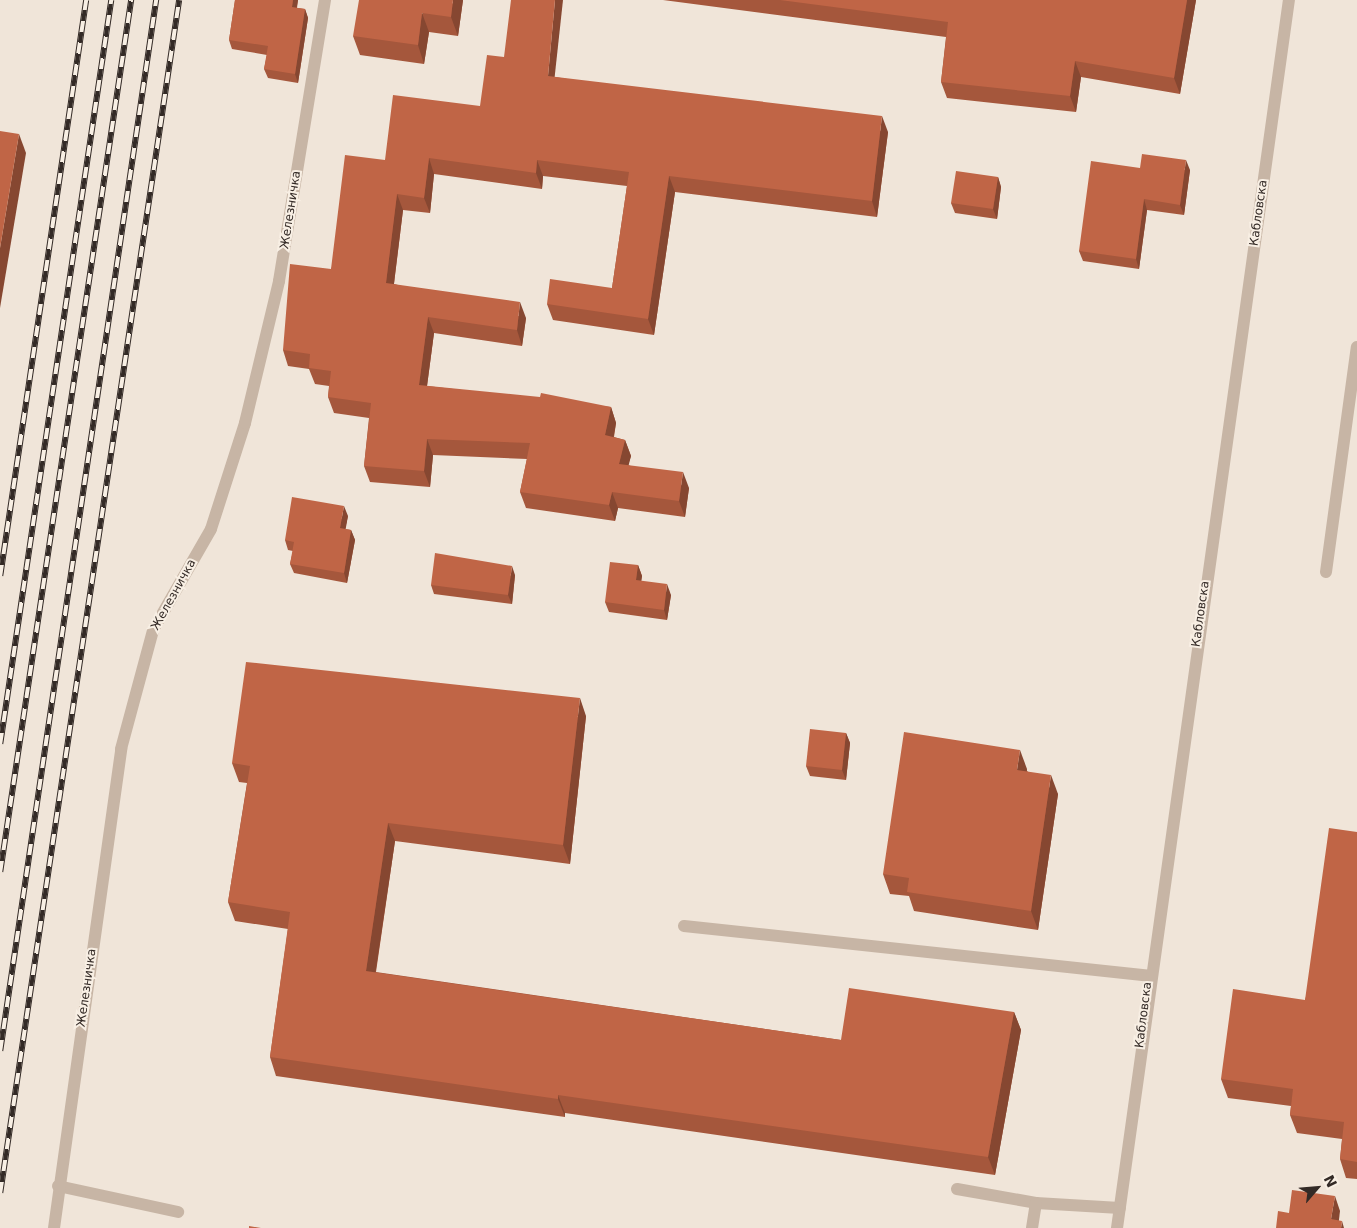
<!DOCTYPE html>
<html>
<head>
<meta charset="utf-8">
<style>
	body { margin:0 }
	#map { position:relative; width:1357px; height:1228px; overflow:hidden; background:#f0e5d9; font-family:"DejaVu Sans",sans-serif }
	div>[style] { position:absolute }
	.lane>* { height:12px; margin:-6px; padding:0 6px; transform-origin:6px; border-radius:6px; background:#c7b5a5 }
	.street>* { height:12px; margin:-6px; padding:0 6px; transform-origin:6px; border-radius:6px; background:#c7b5a5 }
	.rail>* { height:5.5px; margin-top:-2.75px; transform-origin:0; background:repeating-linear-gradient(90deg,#f8efe4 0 11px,#332a26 0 22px); box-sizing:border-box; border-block:1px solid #332a26 }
	.wall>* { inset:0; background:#a5573c }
	.shaded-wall>* { inset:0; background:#864731 }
	.building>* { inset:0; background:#c06546 }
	span { translate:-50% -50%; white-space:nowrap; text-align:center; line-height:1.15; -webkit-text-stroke:4px #f8efe4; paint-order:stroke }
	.street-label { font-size:12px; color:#332a26 }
	.north { position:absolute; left:1292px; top:1163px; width:50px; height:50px; -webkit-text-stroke:4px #f8efe4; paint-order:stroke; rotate:63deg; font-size:14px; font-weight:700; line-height:20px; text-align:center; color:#332a26 }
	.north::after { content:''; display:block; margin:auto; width:18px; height:22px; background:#332a26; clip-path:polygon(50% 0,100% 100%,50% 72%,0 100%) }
</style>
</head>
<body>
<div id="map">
	<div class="lane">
		<i style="left:1326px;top:572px;width:227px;rotate:-82.2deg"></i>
		<i style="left:684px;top:926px;width:468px;rotate:6.1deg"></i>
		<i style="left:58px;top:1186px;width:123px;rotate:12.2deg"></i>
		<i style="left:957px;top:1189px;width:80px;rotate:10deg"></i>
		<i style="left:1036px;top:1203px;width:84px;rotate:3.4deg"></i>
		<i style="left:54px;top:1228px;width:484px;rotate:-82deg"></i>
		<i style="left:121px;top:749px;width:123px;rotate:-74.9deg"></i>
		<i style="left:153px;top:630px;width:116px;rotate:-60.1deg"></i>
		<i style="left:211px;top:529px;width:111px;rotate:-72.2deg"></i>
		<i style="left:245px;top:423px;width:146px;rotate:-76.5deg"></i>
		<i style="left:279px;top:281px;width:285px;rotate:-80.7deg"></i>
		<i style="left:1032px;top:1228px;width:25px;rotate:-81deg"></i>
	</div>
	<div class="street">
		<i style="left:1117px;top:1228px;width:1240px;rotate:-82.03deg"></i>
	</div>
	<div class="rail">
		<i style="left:0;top:576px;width:582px;rotate:-81.51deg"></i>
		<i style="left:0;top:744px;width:752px;rotate:-81.51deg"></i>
		<i style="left:0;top:872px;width:882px;rotate:-81.46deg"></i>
		<i style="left:0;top:1051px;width:1063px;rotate:-81.56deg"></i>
		<i style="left:0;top:1193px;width:1206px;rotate:-81.47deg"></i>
	</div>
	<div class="wall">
		<i style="clip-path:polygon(235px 0,298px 0,297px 8px,305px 9px,308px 18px,298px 83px,268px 78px,264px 69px,267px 55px,232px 49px,229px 40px)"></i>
		<i style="clip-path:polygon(463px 0,458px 36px,429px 32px,424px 64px,360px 55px,353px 36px)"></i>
		<i style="clip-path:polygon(663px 0,1196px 0,1180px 94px,1081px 77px,1076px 112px,947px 98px,941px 82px,946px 37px)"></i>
		<i style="clip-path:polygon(555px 77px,888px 132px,877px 217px,675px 192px,654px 335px,553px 320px,547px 304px,612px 288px,627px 186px,543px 176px,542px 189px,434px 174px,430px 213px,403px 210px,394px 284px,526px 318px,522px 346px,434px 333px,427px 386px,611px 407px,616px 423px,614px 437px,625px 440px,631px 456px,628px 465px,689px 488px,685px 517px,618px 508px,615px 521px,526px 508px,520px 492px,527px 459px,433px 455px,430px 487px,370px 482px,364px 466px,369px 418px,334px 413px,328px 397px,329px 386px,315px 384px,309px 369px,288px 366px,283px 350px,331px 269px,385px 160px,480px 106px)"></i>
		<i style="clip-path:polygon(1140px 168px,1190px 170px,1184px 215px,1147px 210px,1139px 269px,1083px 261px,1079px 251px)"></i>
		<i style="clip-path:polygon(998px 177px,1001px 187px,997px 219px,955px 213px,951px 203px)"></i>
		<i style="clip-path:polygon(348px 516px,345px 529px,351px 530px,355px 540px,347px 583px,294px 573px,290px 564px,293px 551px,288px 550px,285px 540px)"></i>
		<i style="clip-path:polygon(638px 565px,642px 576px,641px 581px,671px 595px,667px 620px,609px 612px,605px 602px)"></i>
		<i style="clip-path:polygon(515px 575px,512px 604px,434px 594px,431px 585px)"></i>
		<i style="clip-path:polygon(586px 716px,570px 864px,395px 841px,376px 972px,841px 1040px,1014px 1012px,1021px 1030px,995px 1175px,565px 1113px,565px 1117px,276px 1076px,270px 1057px,288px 929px,235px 921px,228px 902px,247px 783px,239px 782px,232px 763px)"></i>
		<i style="clip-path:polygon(846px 733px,850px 743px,846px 780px,810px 776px,806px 766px)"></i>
		<i style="clip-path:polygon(1027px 769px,1027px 771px,1058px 794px,1038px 930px,914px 911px,909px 896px,890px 894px,883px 874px)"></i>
		<i style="clip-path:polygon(1357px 832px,1357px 1179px,1346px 1178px,1340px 1159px,1342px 1139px,1297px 1133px,1290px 1115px,1291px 1106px,1228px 1098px,1221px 1079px,1305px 1000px)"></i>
	</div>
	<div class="shaded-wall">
		<i style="clip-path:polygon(293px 0,298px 0,295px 16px,292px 7px)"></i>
		<i style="clip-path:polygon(453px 0,463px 0,458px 36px,451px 17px)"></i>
		<i style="clip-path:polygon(555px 0,563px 0,553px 92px,548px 76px)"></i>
		<i style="clip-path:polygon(1187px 0,1196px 0,1180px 94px,1174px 78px)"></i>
		<i style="clip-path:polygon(305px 9px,308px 18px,298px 83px,295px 74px)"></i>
		<i style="clip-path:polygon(422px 13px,429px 32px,424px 64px,418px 45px)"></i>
		<i style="clip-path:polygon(1075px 61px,1081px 77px,1076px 112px,1070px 96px)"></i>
		<i style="clip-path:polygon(882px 116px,888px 132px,877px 217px,872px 201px)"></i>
		<i style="clip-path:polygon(19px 134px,26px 153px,0 308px,0 248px)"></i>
		<i style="clip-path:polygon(429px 158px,434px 174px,430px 213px,424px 198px)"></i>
		<i style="clip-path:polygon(537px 160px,543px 176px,542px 189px,536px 173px)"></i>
		<i style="clip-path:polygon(1186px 160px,1190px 170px,1184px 215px,1180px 205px)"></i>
		<i style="clip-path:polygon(669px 176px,675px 192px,654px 335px,648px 319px)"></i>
		<i style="clip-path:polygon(998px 177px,1001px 187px,997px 219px,993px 209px)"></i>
		<i style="clip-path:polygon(397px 194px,403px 210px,392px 299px,386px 283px)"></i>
		<i style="clip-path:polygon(1144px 199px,1147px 210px,1139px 269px,1136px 259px)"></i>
		<i style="clip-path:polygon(520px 302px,526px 318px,522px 346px,517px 330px)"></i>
		<i style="clip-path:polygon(428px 317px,434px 333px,425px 401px,419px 385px)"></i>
		<i style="clip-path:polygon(611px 407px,616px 423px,611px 451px,605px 435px)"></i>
		<i style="clip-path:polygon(427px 439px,433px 455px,430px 487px,424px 471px)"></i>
		<i style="clip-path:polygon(625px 440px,631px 456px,625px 479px,619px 464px)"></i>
		<i style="clip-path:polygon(683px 472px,689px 488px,685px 517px,679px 501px)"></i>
		<i style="clip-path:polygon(612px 492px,618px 508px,615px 521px,609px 505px)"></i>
		<i style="clip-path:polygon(344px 506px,348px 516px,344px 538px,340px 528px)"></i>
		<i style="clip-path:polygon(351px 530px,355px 540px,347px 583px,344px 573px)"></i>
		<i style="clip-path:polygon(638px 565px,642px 576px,640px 590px,636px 580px)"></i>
		<i style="clip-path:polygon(512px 566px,515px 575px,512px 604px,508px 595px)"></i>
		<i style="clip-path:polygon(667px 584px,671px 595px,667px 620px,664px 610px)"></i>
		<i style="clip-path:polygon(580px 698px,586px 716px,570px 864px,563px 845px)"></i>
		<i style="clip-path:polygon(846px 733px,850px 743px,846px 780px,842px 770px)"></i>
		<i style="clip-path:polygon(1020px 750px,1027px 769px,1024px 789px,1017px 770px)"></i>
		<i style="clip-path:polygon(1051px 775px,1058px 794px,1038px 930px,1031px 911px)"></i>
		<i style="clip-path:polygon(388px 823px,395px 841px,373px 989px,366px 971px)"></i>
		<i style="clip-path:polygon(1014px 1012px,1021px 1030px,995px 1175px,988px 1157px)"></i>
		<i style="clip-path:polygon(558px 1095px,565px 1113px,565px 1117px,558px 1099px)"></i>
		<i style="clip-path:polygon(1335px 1196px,1340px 1211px,1338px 1228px,1331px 1219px)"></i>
		<i style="clip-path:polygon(1342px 1221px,1344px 1228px,1341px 1228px)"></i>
	</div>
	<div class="building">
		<i style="clip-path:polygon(235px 0,293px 0,292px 7px,305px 9px,295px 74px,264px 69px,268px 46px,229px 40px)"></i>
		<i style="clip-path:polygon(359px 0,453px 0,451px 17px,422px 13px,418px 45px,353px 36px)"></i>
		<i style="clip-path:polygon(511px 0,555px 0,548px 76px,882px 116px,872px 201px,669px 176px,648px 319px,547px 304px,550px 279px,612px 288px,629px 172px,537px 160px,536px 173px,429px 158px,424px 198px,397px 194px,386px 283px,520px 302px,517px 330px,428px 317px,419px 385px,540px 397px,541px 393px,611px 407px,605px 435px,625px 440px,619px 464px,683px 472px,679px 501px,612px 492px,609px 505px,520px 492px,530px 443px,427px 439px,424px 471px,364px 466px,371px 403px,328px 397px,331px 371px,309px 368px,310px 354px,283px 350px,290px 264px,331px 269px,345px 155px,385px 160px,393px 95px,480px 106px,487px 55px,504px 57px)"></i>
		<i style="clip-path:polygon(780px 0,1187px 0,1174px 78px,1075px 61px,1070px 96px,941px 82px,948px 22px)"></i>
		<i style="clip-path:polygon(0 131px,19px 134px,0 248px)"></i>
		<i style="clip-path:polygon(1142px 154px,1186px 160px,1180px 205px,1144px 199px,1136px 259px,1079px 251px,1091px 161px,1140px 168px)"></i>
		<i style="clip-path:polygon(956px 171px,998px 177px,993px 209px,951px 203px)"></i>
		<i style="clip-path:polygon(292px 497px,344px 506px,340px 528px,351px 530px,344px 573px,290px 564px,294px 542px,285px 540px)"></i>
		<i style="clip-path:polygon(435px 553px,512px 566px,508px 595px,431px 585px)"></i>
		<i style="clip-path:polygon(610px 562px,638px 565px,636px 580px,667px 584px,664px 610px,605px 602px)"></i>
		<i style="clip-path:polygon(246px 662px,580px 698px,563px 845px,388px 823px,366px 971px,841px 1040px,849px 988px,1014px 1012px,988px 1157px,558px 1095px,558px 1099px,270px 1057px,290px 912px,228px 902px,250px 766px,232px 763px)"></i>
		<i style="clip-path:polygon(810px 729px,846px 733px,842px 770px,806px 766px)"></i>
		<i style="clip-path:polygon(904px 732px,1020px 750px,1017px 770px,1051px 775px,1031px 911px,907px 892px,909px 878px,883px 874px)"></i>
		<i style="clip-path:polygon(1329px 828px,1357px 832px,1357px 1162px,1340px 1159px,1344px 1122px,1290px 1115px,1293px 1089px,1221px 1079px,1233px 989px,1305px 1000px)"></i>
		<i style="clip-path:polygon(1292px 1190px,1335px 1196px,1331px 1219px,1342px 1221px,1341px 1228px,1276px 1228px,1278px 1211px,1289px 1213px)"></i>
		<i style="clip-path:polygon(249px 1226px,261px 1228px,249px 1228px)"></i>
	</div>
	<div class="street-label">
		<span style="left:291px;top:210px;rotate:-81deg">Железничка</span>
		<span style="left:1259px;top:213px;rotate:-82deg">Кабловска</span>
		<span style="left:174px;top:595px;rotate:-61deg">Железничка</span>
		<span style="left:1201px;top:614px;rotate:-82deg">Кабловска</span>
		<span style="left:87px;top:988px;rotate:-82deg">Железничка</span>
		<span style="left:1144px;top:1015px;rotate:-83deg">Кабловска</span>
	</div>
	<div class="north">N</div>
</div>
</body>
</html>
